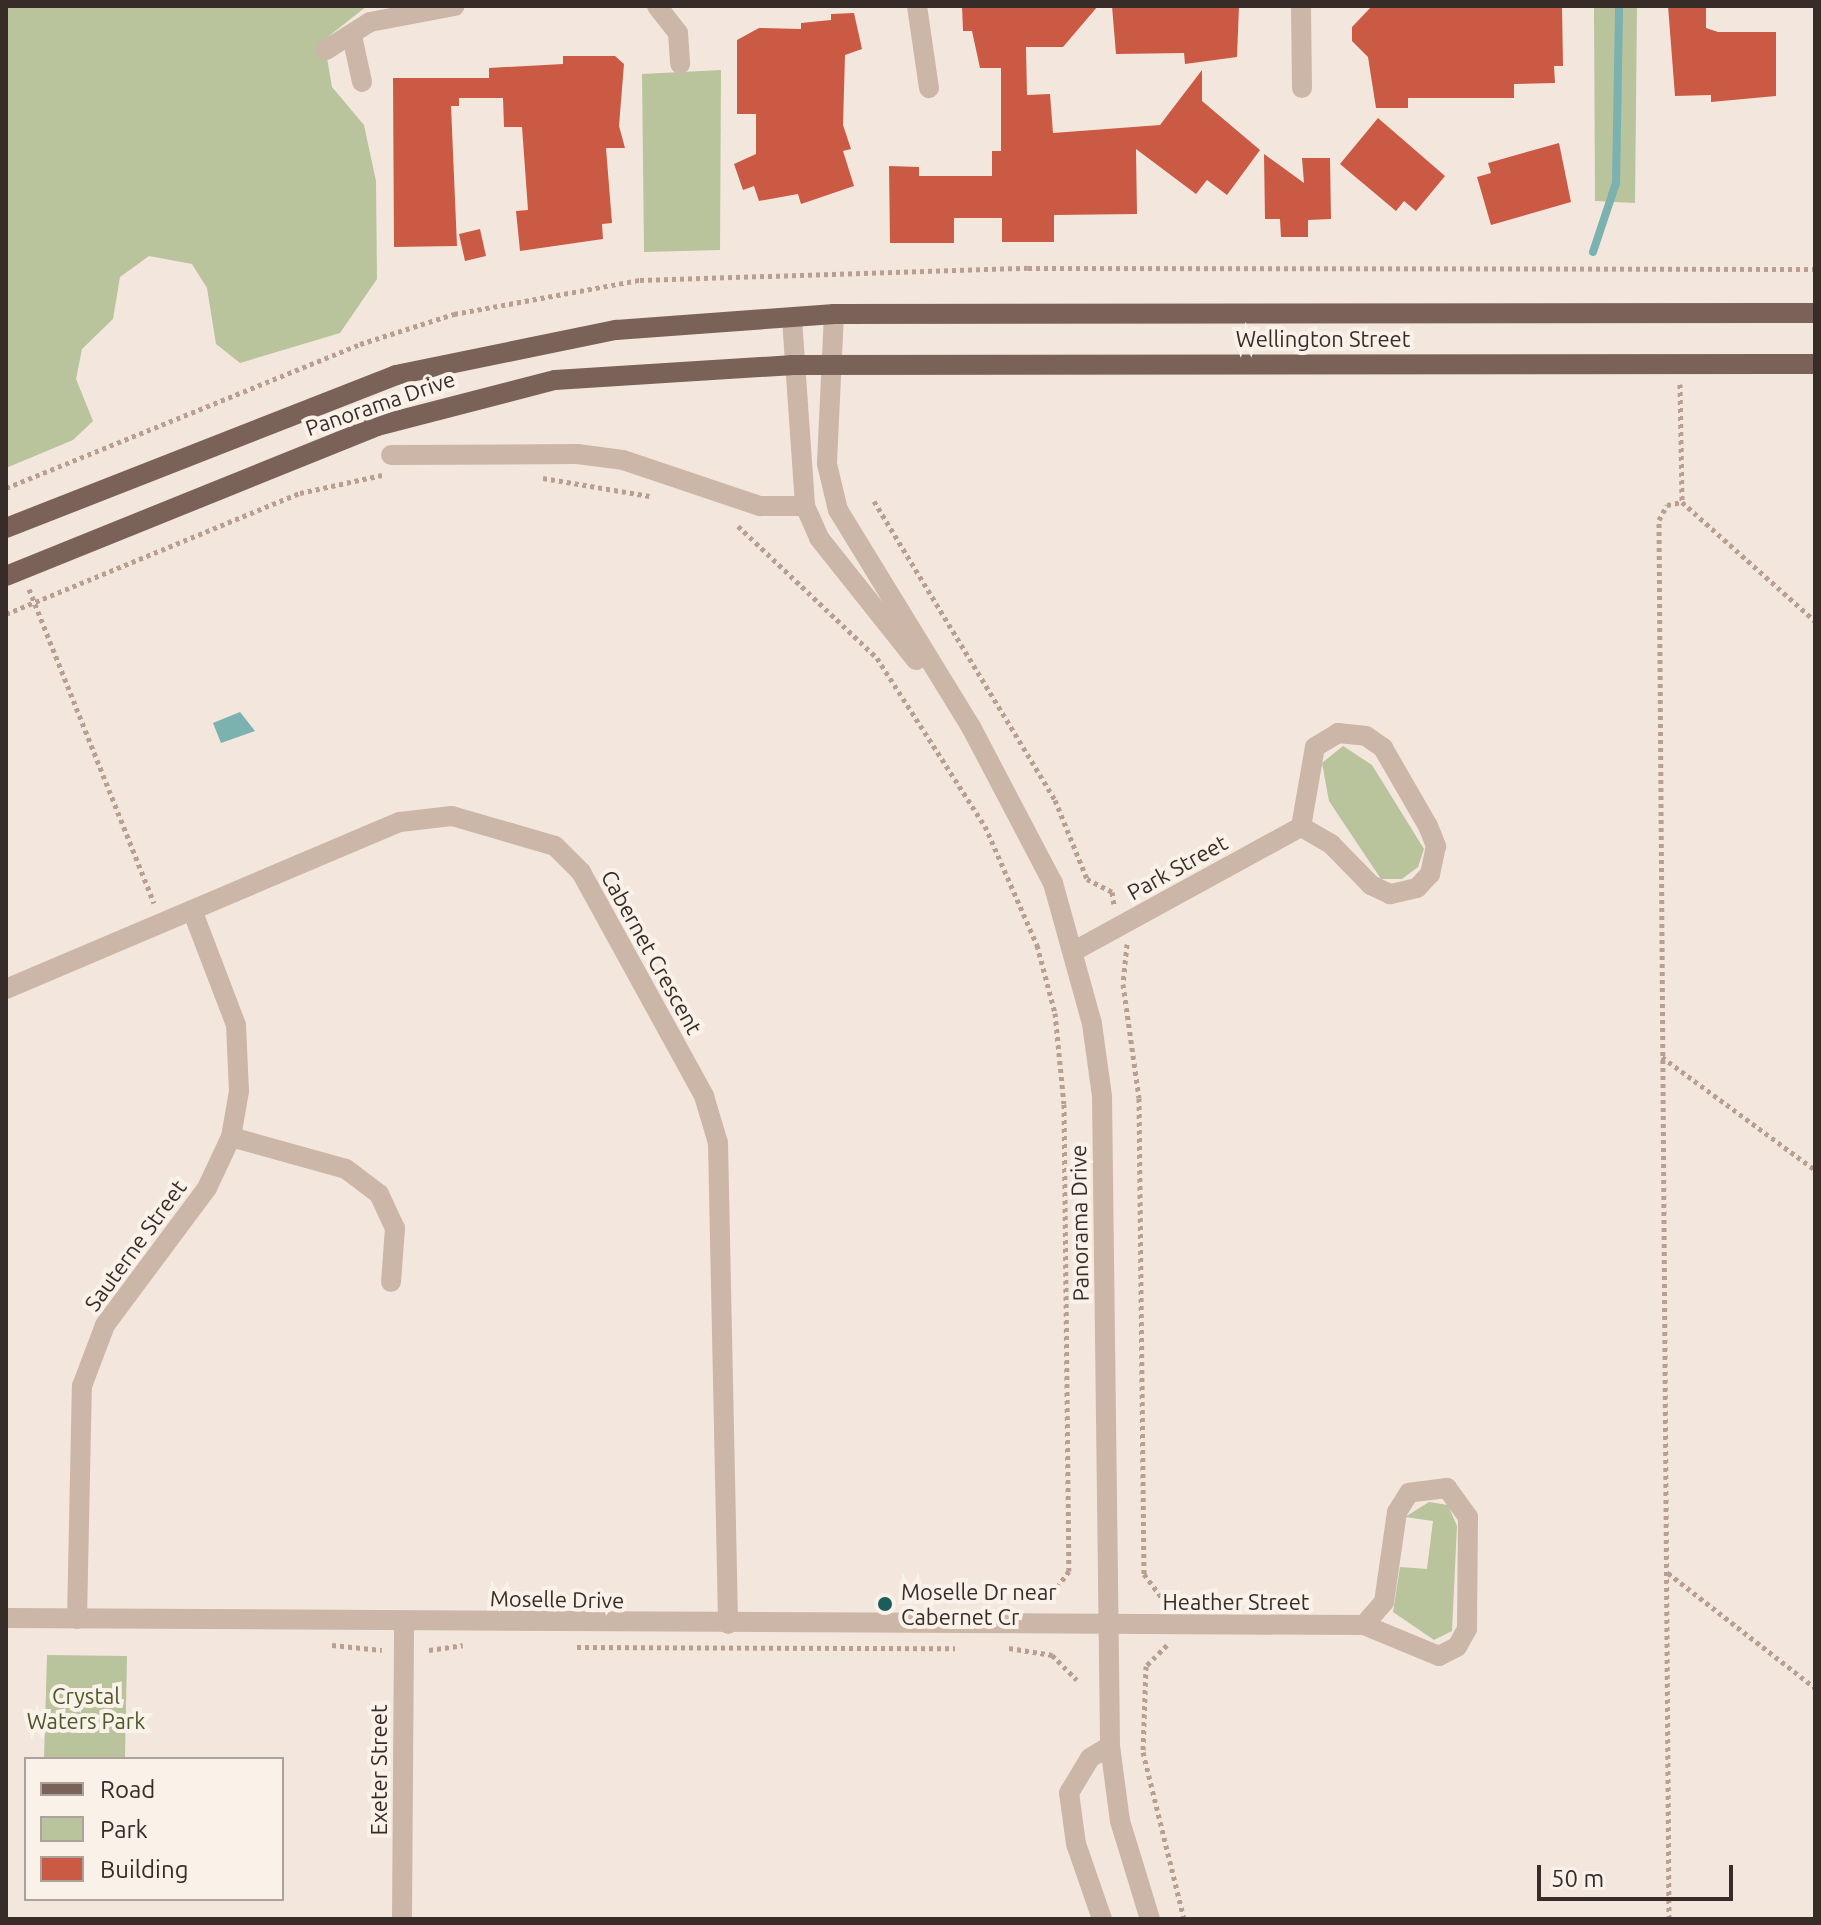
<!DOCTYPE html>
<html>
<head>
<meta charset="utf-8">
<style>
	body { margin:0 }
	#map { position:relative; width:1821px; height:1925px; overflow:hidden; background:#f3e7dd; font-family:Ubuntu,sans-serif }
	div>[style] { position:absolute }
	.green>* { inset:0; background:#b9c39c }
	.water>* { inset:0; background:#7bb1af }
	.stream>* { height:8px; margin:-4px; padding:0 4px; transform-origin:4px; border-radius:4px; background:#7bb1af }
	.building>* { inset:0; background:#ca5a44 }
	.path>* { height:5px; margin-top:-2.5px; transform-origin:0; background:repeating-linear-gradient(90deg,#b89f92 0 4px,transparent 0 8px) }
	.minor>* { height:20px; margin:-10px; padding:0 10px; transform-origin:10px; border-radius:10px; background:#ccb6a8 }
	.major>* { height:20px; margin:-10px; padding:0 10px; transform-origin:10px; border-radius:10px; background:#7b6259 }
	.dots>* { width:22px; height:22px; translate:-50% -50%; box-sizing:border-box; border:4px solid #faf1e9; border-radius:50% }
	span { translate:-50% -50%; white-space:nowrap; text-align:center; line-height:1.15; -webkit-text-stroke:8px #faf1e9; paint-order:stroke }
	.street-label { font-size:22px; color:#382c28 }
	.poi-label { font-size:22px; color:#382c28 }
	.left { translate:0 -50%; text-align:left }
	.park-label { font-size:22px; color:#4b582b }
	.frame { position:absolute; inset:0; border:8px solid #382c28; pointer-events:none }
	.legend { position:absolute; left:24px; top:1757px; width:260px; height:144px; box-sizing:border-box; background:#faf1e9; border:2px solid #aca29c; margin:0; padding:10px 14px; list-style:none; font-size:24px; color:#382c28 }
	.legend li { display:flex; align-items:center; gap:16px; height:40px }
	.legend b { width:40px; border:2px solid #aca29c }
	.scale { position:absolute; left:1537px; top:1865px; width:196px; height:36px; box-sizing:border-box; border:4px solid #382c28; border-top:0; padding-left:10px; font-size:24px; line-height:28px; white-space:nowrap; color:#382c28; -webkit-text-stroke:6px #faf1e9; paint-order:stroke }
</style>
</head>
<body>
<div id="map">
	<div class="green">
		<i style="clip-path:polygon(6px 6px,367px 6px,324px 40px,332px 87px,364px 125px,376px 181px,377px 279px,340px 333px,240px 363px,216px 344px,207px 288px,192px 264px,149px 256px,120px 277px,113px 319px,82px 349px,76px 379px,93px 421px,73px 440px,6px 468px)"></i>
		<i style="clip-path:polygon(1594px 6px,1637px 6px,1635px 203px,1595px 201px)"></i>
		<i style="clip-path:polygon(721px 70px,720px 250px,644px 252px,642px 74px)"></i>
		<i style="clip-path:polygon(1343px 746px,1372px 765px,1424px 849px,1418px 867px,1402px 879px,1381px 879px,1329px 801px,1322px 763px)"></i>
		<i style="clip-path:polygon(1429px 1502px,1448px 1505px,1457px 1526px,1452px 1631px,1434px 1640px,1393px 1612px,1400px 1567px,1427px 1569px,1433px 1521px,1405px 1517px)"></i>
		<i style="clip-path:polygon(47px 1655px,127px 1656px,125px 1759px,44px 1759px)"></i>
	</div>
	<div class="water">
		<i style="clip-path:polygon(240px 712px,255px 731px,221px 743px,213px 723px)"></i>
	</div>
	<div class="stream">
		<i style="left:1593px;top:252px;width:73px;rotate:-71.6deg"></i>
		<i style="left:1616px;top:183px;width:177px;rotate:-89deg"></i>
	</div>
	<div class="building">
		<i style="clip-path:polygon(962px 6px,1098px 6px,1063px 47px,1026px 47px,1027px 95px,1050px 94px,1053px 133px,1160px 125px,1202px 70px,1202px 101px,1260px 150px,1227px 195px,1207px 180px,1196px 194px,1136px 149px,1137px 214px,1054px 215px,1054px 242px,1002px 242px,1002px 218px,954px 218px,954px 243px,890px 243px,889px 166px,919px 167px,919px 176px,992px 176px,992px 151px,1001px 151px,1001px 68px,980px 68px,972px 31px,963px 31px)"></i>
		<i style="clip-path:polygon(1112px 6px,1239px 6px,1237px 57px,1185px 64px,1184px 53px,1116px 54px)"></i>
		<i style="clip-path:polygon(1372px 6px,1562px 6px,1563px 66px,1554px 66px,1555px 83px,1514px 84px,1514px 98px,1408px 98px,1408px 108px,1376px 108px,1368px 57px,1352px 41px,1352px 27px)"></i>
		<i style="clip-path:polygon(1668px 6px,1706px 6px,1706px 28px,1718px 32px,1776px 32px,1776px 96px,1711px 102px,1711px 95px,1675px 96px)"></i>
		<i style="clip-path:polygon(854px 13px,862px 49px,845px 55px,843px 125px,851px 149px,843px 151px,854px 186px,801px 204px,798px 194px,759px 201px,754px 186px,743px 190px,734px 164px,756px 154px,756px 114px,737px 114px,737px 40px,759px 28px,801px 29px,801px 23px,831px 20px,831px 14px)"></i>
		<i style="clip-path:polygon(563px 56px,615px 56px,624px 64px,619px 126px,625px 148px,606px 148px,612px 223px,602px 224px,603px 239px,520px 251px,516px 211px,528px 210px,522px 127px,504px 127px,503px 98px,459px 98px,459px 106px,451px 106px,457px 246px,394px 247px,393px 78px,489px 78px,489px 68px,563px 64px)"></i>
		<i style="clip-path:polygon(1378px 118px,1445px 176px,1416px 211px,1404px 201px,1396px 211px,1340px 164px)"></i>
		<i style="clip-path:polygon(1559px 143px,1571px 202px,1491px 225px,1477px 177px,1491px 173px,1488px 163px)"></i>
		<i style="clip-path:polygon(1264px 154px,1304px 183px,1302px 158px,1330px 158px,1331px 219px,1308px 220px,1308px 237px,1281px 237px,1280px 219px,1265px 219px)"></i>
		<i style="clip-path:polygon(480px 229px,486px 256px,465px 261px,459px 234px)"></i>
	</div>
	<div class="path">
		<i style="left:1680px;top:384px;width:118px;rotate:89deg"></i>
		<i style="left:1682px;top:502px;width:178px;rotate:41.8deg"></i>
		<i style="left:543px;top:478px;width:108px;rotate:9.6deg"></i>
		<i style="left:6px;top:488px;width:382px;rotate:-22.1deg"></i>
		<i style="left:360px;top:344px;width:99px;rotate:-17.7deg"></i>
		<i style="left:454px;top:314px;width:189px;rotate:-10.4deg"></i>
		<i style="left:640px;top:280px;width:388px;rotate:-1.8deg"></i>
		<i style="left:1028px;top:268px;width:787px;rotate:0.07deg"></i>
		<i style="left:874px;top:501px;width:350px;rotate:58.8deg"></i>
		<i style="left:1055px;top:800px;width:85px;rotate:67.9deg"></i>
		<i style="left:1087px;top:879px;width:28px;rotate:27deg"></i>
		<i style="left:1112px;top:892px;width:12px;rotate:81deg"></i>
		<i style="left:738px;top:526px;width:192px;rotate:43.5deg"></i>
		<i style="left:877px;top:658px;width:200px;rotate:57.3deg"></i>
		<i style="left:985px;top:826px;width:130px;rotate:66.4deg"></i>
		<i style="left:1037px;top:945px;width:70px;rotate:75.2deg"></i>
		<i style="left:1055px;top:1013px;width:91px;rotate:84.4deg"></i>
		<i style="left:1064px;top:1104px;width:467px;rotate:89.4deg"></i>
		<i style="left:1069px;top:1571px;width:31px;rotate:126deg"></i>
		<i style="left:29px;top:589px;width:338px;rotate:68.3deg"></i>
		<i style="left:6px;top:614px;width:318px;rotate:-22.4deg"></i>
		<i style="left:300px;top:493px;width:84px;rotate:-12.4deg"></i>
		<i style="left:1127px;top:944px;width:40px;rotate:95.7deg"></i>
		<i style="left:1123px;top:984px;width:115px;rotate:82deg"></i>
		<i style="left:1139px;top:1098px;width:476px;rotate:89.4deg"></i>
		<i style="left:1144px;top:1574px;width:36px;rotate:53deg"></i>
		<i style="left:1662px;top:1057px;width:190px;rotate:36.4deg"></i>
		<i style="left:1668px;top:1573px;width:187px;rotate:38deg"></i>
		<i style="left:332px;top:1645px;width:50px;rotate:5.7deg"></i>
		<i style="left:1167px;top:1645px;width:30px;rotate:135deg"></i>
		<i style="left:1146px;top:1666px;width:86px;rotate:92deg"></i>
		<i style="left:1143px;top:1752px;width:172px;rotate:76.2deg"></i>
		<i style="left:577px;top:1647px;width:378px;rotate:0.2deg"></i>
		<i style="left:1009px;top:1648px;width:44px;rotate:9.2deg"></i>
		<i style="left:1052px;top:1655px;width:35px;rotate:45deg"></i>
		<i style="left:429px;top:1650px;width:34px;rotate:-8deg"></i>
		<i style="left:1669px;top:1919px;width:1399px;rotate:-90.41deg"></i>
		<i style="left:1659px;top:520px;width:17px;rotate:-62deg"></i>
		<i style="left:1667px;top:505px;width:15px;rotate:-11deg"></i>
	</div>
	<div class="minor">
		<i style="left:657px;top:6px;width:34px;rotate:52deg"></i>
		<i style="left:678px;top:33px;width:31px;rotate:86deg"></i>
		<i style="left:917px;top:6px;width:83px;rotate:81.7deg"></i>
		<i style="left:1301px;top:6px;width:82px;rotate:89.3deg"></i>
		<i style="left:352px;top:36px;width:47px;rotate:77.7deg"></i>
		<i style="left:326px;top:50px;width:52px;rotate:-32.5deg"></i>
		<i style="left:370px;top:22px;width:86px;rotate:-10.7deg"></i>
		<i style="left:834px;top:314px;width:150px;rotate:92.7deg"></i>
		<i style="left:827px;top:464px;width:47px;rotate:76.6deg"></i>
		<i style="left:838px;top:510px;width:255px;rotate:58.5deg"></i>
		<i style="left:971px;top:727px;width:176px;rotate:62.3deg"></i>
		<i style="left:1053px;top:883px;width:146px;rotate:74.5deg"></i>
		<i style="left:1092px;top:1024px;width:73px;rotate:82.1deg"></i>
		<i style="left:1102px;top:1096px;width:650px;rotate:89.29deg"></i>
		<i style="left:1110px;top:1746px;width:76px;rotate:82.4deg"></i>
		<i style="left:1120px;top:1821px;width:102px;rotate:73deg"></i>
		<i style="left:792px;top:319px;width:187px;rotate:86deg"></i>
		<i style="left:805px;top:506px;width:35px;rotate:66deg"></i>
		<i style="left:819px;top:538px;width:156px;rotate:51.5deg"></i>
		<i style="left:391px;top:455px;width:186px;rotate:-0.3deg"></i>
		<i style="left:577px;top:454px;width:46px;rotate:7.4deg"></i>
		<i style="left:623px;top:460px;width:145px;rotate:18.6deg"></i>
		<i style="left:760px;top:506px;width:45px"></i>
		<i style="left:1338px;top:733px;width:28px;rotate:6deg"></i>
		<i style="left:1366px;top:736px;width:21px;rotate:35deg"></i>
		<i style="left:1383px;top:748px;width:90px;rotate:60deg"></i>
		<i style="left:1428px;top:826px;width:22px;rotate:68deg"></i>
		<i style="left:1436px;top:846px;width:29px;rotate:102deg"></i>
		<i style="left:1430px;top:874px;width:19px;rotate:133deg"></i>
		<i style="left:1417px;top:888px;width:28px;rotate:167deg"></i>
		<i style="left:1390px;top:894px;width:21px;rotate:-155deg"></i>
		<i style="left:1371px;top:885px;width:57px;rotate:-134.3deg"></i>
		<i style="left:1331px;top:844px;width:34px;rotate:-150deg"></i>
		<i style="left:1301px;top:827px;width:81px;rotate:-80.1deg"></i>
		<i style="left:1315px;top:747px;width:27px;rotate:-31deg"></i>
		<i style="left:1076px;top:950px;width:256px;rotate:-28.7deg"></i>
		<i style="left:6px;top:989px;width:428px;rotate:-23deg"></i>
		<i style="left:400px;top:822px;width:52px;rotate:-6.6deg"></i>
		<i style="left:452px;top:816px;width:107px;rotate:16.2deg"></i>
		<i style="left:555px;top:846px;width:37px;rotate:45deg"></i>
		<i style="left:581px;top:872px;width:256px;rotate:61.2deg"></i>
		<i style="left:704px;top:1096px;width:49px;rotate:73.4deg"></i>
		<i style="left:718px;top:1143px;width:481px;rotate:88.8deg"></i>
		<i style="left:231px;top:1137px;width:119px;rotate:15.5deg"></i>
		<i style="left:346px;top:1169px;width:41px;rotate:37.1deg"></i>
		<i style="left:379px;top:1194px;width:38px;rotate:65deg"></i>
		<i style="left:395px;top:1228px;width:54px;rotate:94.2deg"></i>
		<i style="left:6px;top:1618px;width:1358px;rotate:0.3deg"></i>
		<i style="left:1364px;top:1625px;width:81px;rotate:22.5deg"></i>
		<i style="left:1439px;top:1656px;width:20px;rotate:-27deg"></i>
		<i style="left:1457px;top:1647px;width:21px;rotate:-61deg"></i>
		<i style="left:1467px;top:1629px;width:112px;rotate:-89.5deg"></i>
		<i style="left:1468px;top:1517px;width:36px;rotate:-126deg"></i>
		<i style="left:1447px;top:1488px;width:38px;rotate:173deg"></i>
		<i style="left:1409px;top:1493px;width:22px;rotate:122deg"></i>
		<i style="left:1397px;top:1512px;width:91px;rotate:98.2deg"></i>
		<i style="left:1384px;top:1602px;width:30px;rotate:131deg"></i>
		<i style="left:77px;top:1619px;width:233px;rotate:-88.8deg"></i>
		<i style="left:82px;top:1386px;width:65px;rotate:-69.3deg"></i>
		<i style="left:105px;top:1325px;width:171px;rotate:-53.3deg"></i>
		<i style="left:207px;top:1188px;width:56px;rotate:-64.8deg"></i>
		<i style="left:231px;top:1137px;width:47px;rotate:-80.1deg"></i>
		<i style="left:239px;top:1091px;width:66px;rotate:-92.6deg"></i>
		<i style="left:236px;top:1025px;width:123px;rotate:-110.9deg"></i>
		<i style="left:402px;top:1919px;width:298px;rotate:-89.6deg"></i>
		<i style="left:1102px;top:1919px;width:79px;rotate:-109.1deg"></i>
		<i style="left:1076px;top:1844px;width:51px;rotate:-97.8deg"></i>
		<i style="left:1069px;top:1793px;width:41px;rotate:-59deg"></i>
		<i style="left:1090px;top:1758px;width:23px;rotate:-31deg"></i>
	</div>
	<div class="major">
		<i style="left:6px;top:528px;width:419px;rotate:-21.4deg"></i>
		<i style="left:396px;top:375px;width:225px;rotate:-11.6deg"></i>
		<i style="left:616px;top:330px;width:219px;rotate:-4.2deg"></i>
		<i style="left:834px;top:314px;width:981px;rotate:-0.06deg"></i>
		<i style="left:6px;top:576px;width:400px;rotate:-22deg"></i>
		<i style="left:377px;top:426px;width:184px;rotate:-14.5deg"></i>
		<i style="left:555px;top:380px;width:236px;rotate:-3.6deg"></i>
		<i style="left:791px;top:365px;width:1024px;rotate:-0.06deg"></i>
	</div>
	<div class="dots">
		<i style="left:885px;top:1604px;background:#1c5c5b"></i>
	</div>
	<div class="street-label">
		<span style="left:1323px;top:339px">Wellington Street</span>
		<span style="left:380px;top:403px;rotate:-19deg">Panorama Drive</span>
		<span style="left:1177px;top:867px;rotate:-29deg">Park Street</span>
		<span style="left:652px;top:952px;rotate:61deg">Cabernet Crescent</span>
		<span style="left:1079px;top:1223px;rotate:-91deg">Panorama Drive</span>
		<span style="left:135px;top:1245px;rotate:-54deg">Sauterne Street</span>
		<span style="left:557px;top:1599px;rotate:1deg">Moselle Drive</span>
		<span style="left:1236px;top:1602px">Heather Street</span>
		<span style="left:379px;top:1770px;rotate:-90deg">Exeter Street</span>
	</div>
	<div class="poi-label">
		<span class="left" style="left:901px;top:1604px">Moselle Dr near<br>Cabernet Cr</span>
	</div>
	<div class="park-label">
		<span style="left:86px;top:1708px">Crystal<br>Waters Park</span>
	</div>
	<div class="frame"></div>
	<ul class="legend">
	<li><b style="height:10px;background:#7b6259"></b>Road</li>
	<li><b style="height:22px;background:#b9c39c"></b>Park</li>
	<li><b style="height:22px;background:#ca5a44"></b>Building</li>
	</ul>
	<div class="scale">50 m</div>
</div>
</body>
</html>
